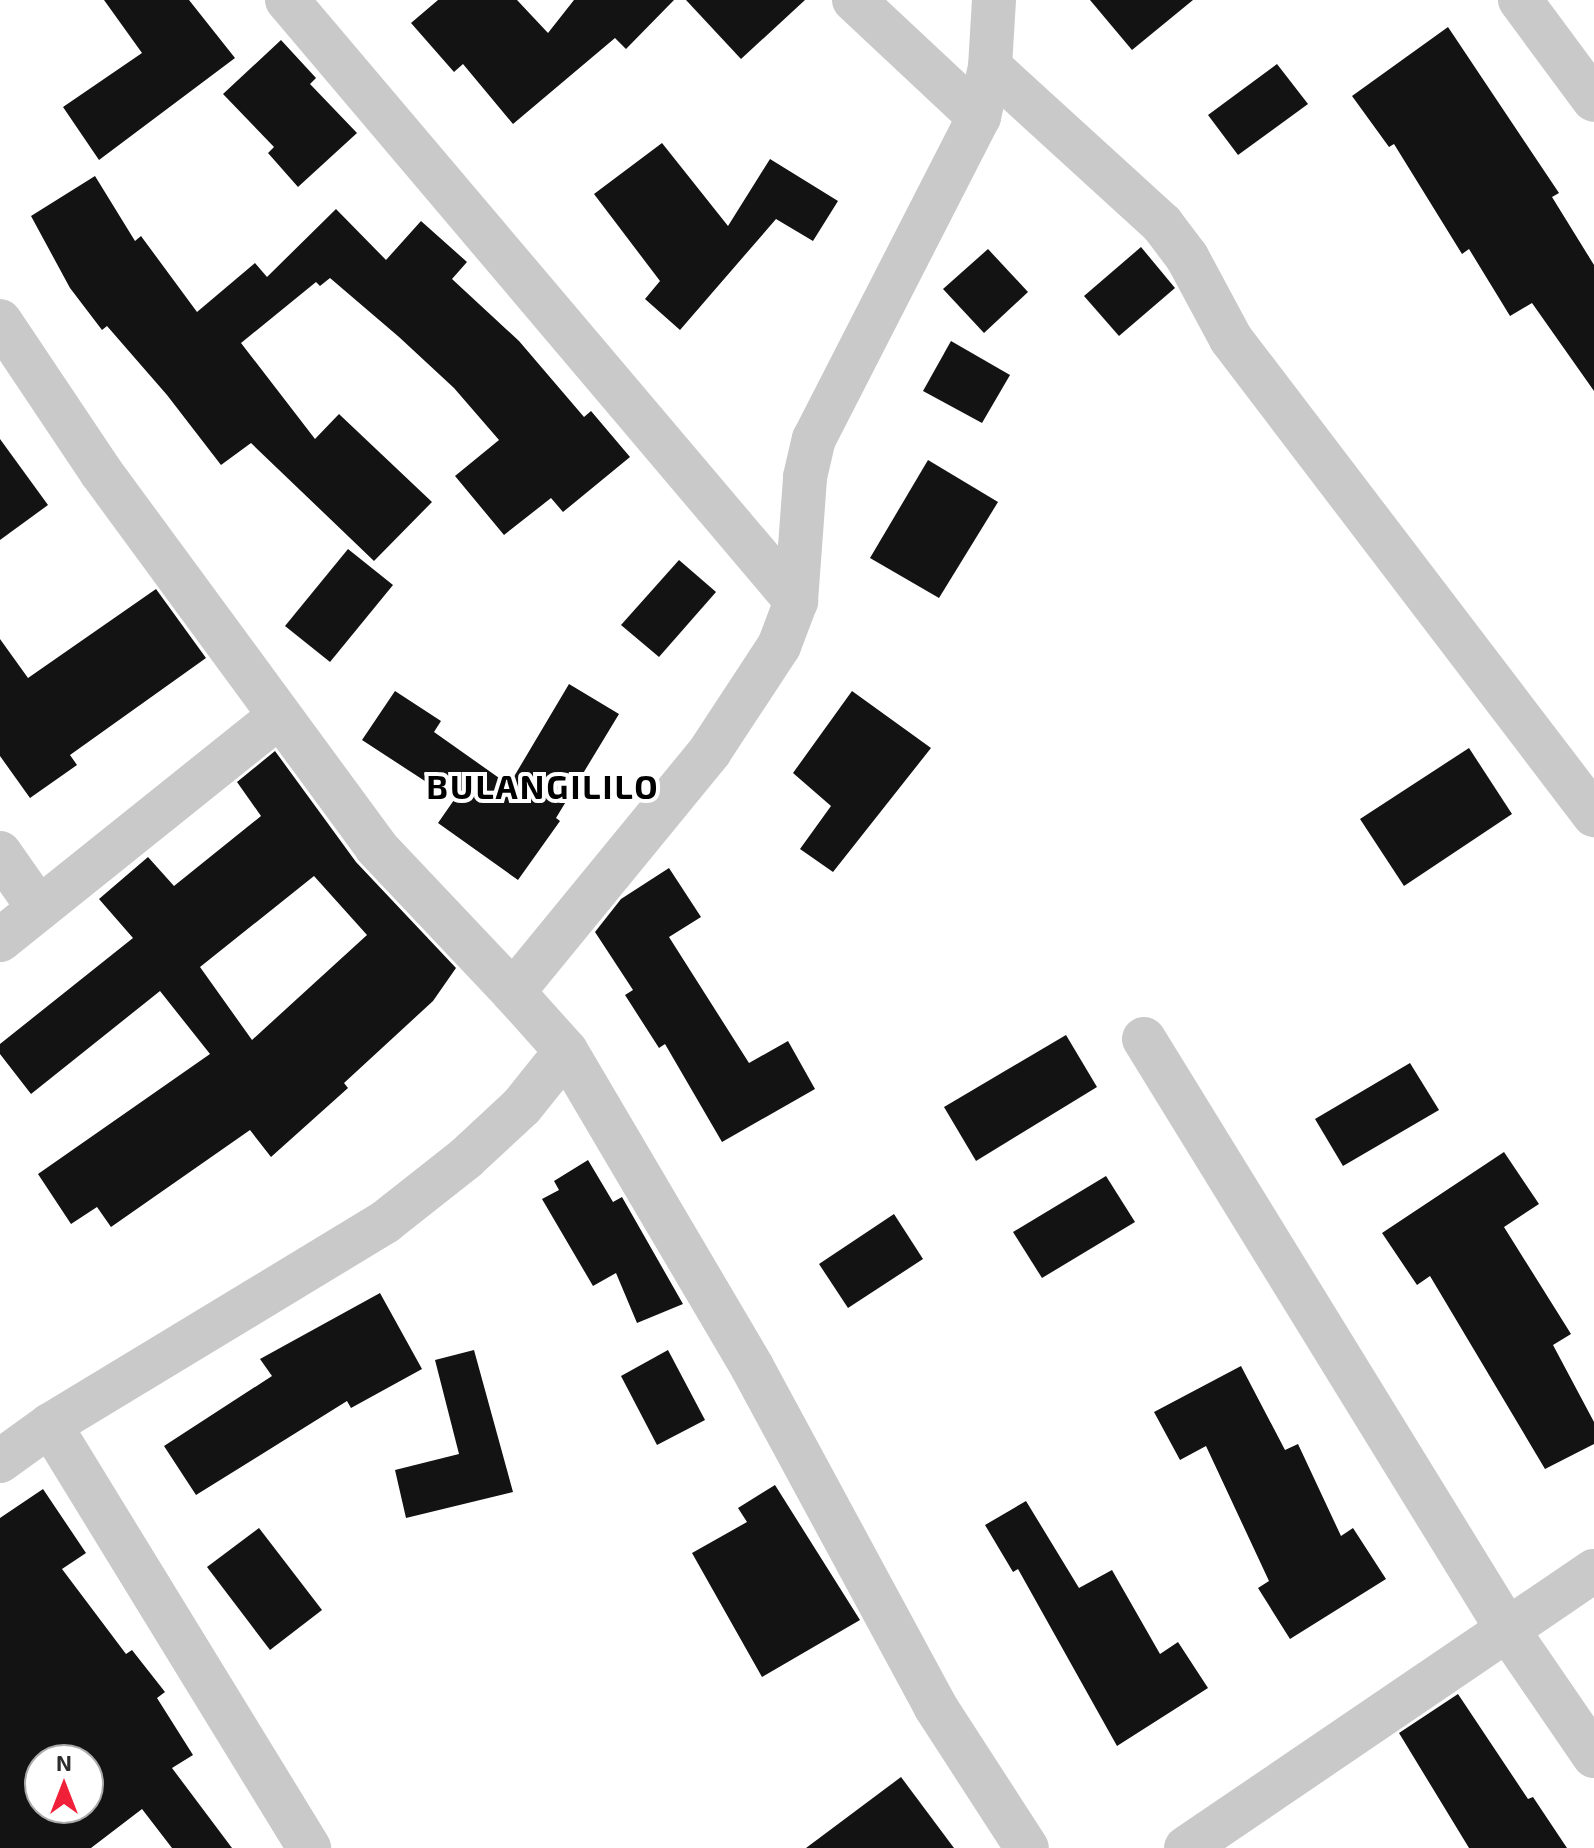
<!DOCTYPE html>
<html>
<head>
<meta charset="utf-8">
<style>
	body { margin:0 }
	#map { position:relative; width:1594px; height:1848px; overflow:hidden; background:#fff; font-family:"Exo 2",sans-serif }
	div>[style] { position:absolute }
	.building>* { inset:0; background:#131313 }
	.minor>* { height:44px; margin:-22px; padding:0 22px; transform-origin:22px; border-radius:22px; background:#c9c9c9 }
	span { translate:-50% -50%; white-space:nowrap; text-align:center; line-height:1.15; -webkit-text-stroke:8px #fff; paint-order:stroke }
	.district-label { font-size:34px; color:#000; font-weight:700; letter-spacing:2px }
	.north { position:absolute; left:24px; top:1744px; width:80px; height:80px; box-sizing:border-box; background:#fff; border:2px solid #ababab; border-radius:50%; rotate:0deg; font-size:22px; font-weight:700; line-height:32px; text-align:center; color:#2c2c2c }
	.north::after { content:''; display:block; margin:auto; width:28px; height:36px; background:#f12039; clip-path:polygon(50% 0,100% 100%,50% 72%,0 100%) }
</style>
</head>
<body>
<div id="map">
	<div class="building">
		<i style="clip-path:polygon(104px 0,189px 0,235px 58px,99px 160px,63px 107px,142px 53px)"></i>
		<i style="clip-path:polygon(438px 0,517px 0,548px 33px,574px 0,674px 0,626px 49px,615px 38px,513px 124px,463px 64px,454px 72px,411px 23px)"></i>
		<i style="clip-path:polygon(686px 0,805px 0,741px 59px)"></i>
		<i style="clip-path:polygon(1090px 0,1193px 0,1132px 50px)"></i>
		<i style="clip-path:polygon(1448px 27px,1559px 193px,1552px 197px,1594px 265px,1594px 391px,1532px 303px,1510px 316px,1469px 249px,1462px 254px,1394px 144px,1389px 147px,1352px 96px)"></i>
		<i style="clip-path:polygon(281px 40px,316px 78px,310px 84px,357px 133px,298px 187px,268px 153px,274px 147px,223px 94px)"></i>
		<i style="clip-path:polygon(1277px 64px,1308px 104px,1238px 155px,1208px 115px)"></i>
		<i style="clip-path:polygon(662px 143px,728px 226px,770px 159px,838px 201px,813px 241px,776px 219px,680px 330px,645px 299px,660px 281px,594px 194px)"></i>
		<i style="clip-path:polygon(95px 176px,135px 241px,141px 236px,197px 312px,255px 263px,267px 277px,336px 209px,386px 260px,421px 221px,467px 262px,452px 279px,519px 341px,584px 417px,591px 411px,630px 457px,563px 512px,551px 498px,504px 535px,455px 476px,499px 440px,454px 388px,399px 337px,330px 278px,320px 286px,316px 282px,241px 343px,315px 439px,339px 414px,432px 502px,374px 561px,251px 443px,221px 465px,167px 395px,107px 326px,102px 330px,70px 288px,31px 216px)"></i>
		<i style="clip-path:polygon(1141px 247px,1175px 288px,1119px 336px,1084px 296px)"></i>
		<i style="clip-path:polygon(988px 249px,1028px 292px,984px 333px,943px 289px)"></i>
		<i style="clip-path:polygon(951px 341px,1010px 375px,982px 423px,923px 391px)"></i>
		<i style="clip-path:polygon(0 439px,48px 505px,0 540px)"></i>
		<i style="clip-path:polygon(928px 460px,998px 502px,939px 598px,870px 558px)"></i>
		<i style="clip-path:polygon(348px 549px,393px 585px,330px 662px,285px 626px)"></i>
		<i style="clip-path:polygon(679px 560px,716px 592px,659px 657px,621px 625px)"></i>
		<i style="clip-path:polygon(156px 589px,206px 658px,70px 755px,77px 765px,30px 798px,0 756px,0 639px,28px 678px)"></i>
		<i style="clip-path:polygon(569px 684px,619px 714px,556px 818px,560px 821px,518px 880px,438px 823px,454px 800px,362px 740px,395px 691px,441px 721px,434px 732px,509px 785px)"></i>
		<i style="clip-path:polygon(852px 691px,931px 748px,833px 872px,800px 849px,831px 806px,793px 773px)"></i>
		<i style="clip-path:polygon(1469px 748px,1512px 814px,1404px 886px,1360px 819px)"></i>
		<i style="clip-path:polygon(evenodd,275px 751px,356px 862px,456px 968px,433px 1001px,344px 1083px,348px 1088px,271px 1157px,250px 1130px,111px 1227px,97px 1207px,71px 1224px,38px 1174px,210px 1054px,160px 991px,31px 1094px,0 1054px,0 1044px,133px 938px,99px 899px,148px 857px,174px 886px,261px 816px,237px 782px,275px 751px,314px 876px,367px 935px,252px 1040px,200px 967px,314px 876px)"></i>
		<i style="clip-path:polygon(669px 868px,701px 917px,669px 937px,749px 1063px,788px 1041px,815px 1089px,722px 1142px,665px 1044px,659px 1048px,625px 995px,633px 990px,595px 932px,621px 899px)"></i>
		<i style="clip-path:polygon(1066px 1035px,1097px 1087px,976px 1161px,944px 1107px)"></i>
		<i style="clip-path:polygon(1410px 1063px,1439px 1110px,1343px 1166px,1315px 1119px)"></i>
		<i style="clip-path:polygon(1504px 1152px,1539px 1204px,1504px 1227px,1571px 1334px,1553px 1345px,1594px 1422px,1594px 1444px,1545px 1469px,1430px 1276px,1417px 1285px,1382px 1233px)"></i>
		<i style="clip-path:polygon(588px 1160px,613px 1202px,622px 1197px,683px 1304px,637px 1323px,616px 1273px,593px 1286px,542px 1199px,559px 1190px,554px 1181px)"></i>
		<i style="clip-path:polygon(1106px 1176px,1135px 1222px,1042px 1278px,1013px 1232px)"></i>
		<i style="clip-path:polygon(894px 1214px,923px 1259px,848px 1308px,819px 1264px)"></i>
		<i style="clip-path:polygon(380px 1293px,422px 1369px,351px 1408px,347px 1401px,196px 1495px,164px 1446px,272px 1376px,260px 1359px)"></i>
		<i style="clip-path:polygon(474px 1350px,513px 1492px,406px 1518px,395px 1470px,459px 1454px,435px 1360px)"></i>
		<i style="clip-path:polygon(668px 1350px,705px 1420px,657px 1445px,621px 1376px)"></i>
		<i style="clip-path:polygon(1241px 1366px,1285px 1450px,1298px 1444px,1341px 1536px,1353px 1528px,1386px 1579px,1290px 1639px,1258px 1588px,1269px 1581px,1206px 1446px,1180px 1460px,1154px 1412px)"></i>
		<i style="clip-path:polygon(775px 1485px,860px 1620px,762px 1677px,692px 1553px,747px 1522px,738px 1508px)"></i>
		<i style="clip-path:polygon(evenodd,43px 1489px,86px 1553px,62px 1569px,126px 1654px,132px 1650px,165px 1692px,157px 1698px,193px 1755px,172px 1768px,232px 1848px,172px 1848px,142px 1809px,91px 1848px,0 1848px,0 1518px,43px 1489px,40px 1760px,88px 1760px,88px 1808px,40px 1808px,40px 1760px)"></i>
		<i style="clip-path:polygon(1026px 1501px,1079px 1588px,1112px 1570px,1160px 1654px,1178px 1642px,1208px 1688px,1117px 1746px,1018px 1569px,1013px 1572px,985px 1525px)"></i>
		<i style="clip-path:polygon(259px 1528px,322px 1610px,270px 1650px,207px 1567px)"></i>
		<i style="clip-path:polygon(1458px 1694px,1528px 1799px,1533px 1797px,1567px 1848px,1469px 1848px,1399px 1733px)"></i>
		<i style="clip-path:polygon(901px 1777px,954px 1848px,806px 1848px)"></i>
	</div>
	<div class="minor">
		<i style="left:287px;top:0;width:788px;rotate:49.74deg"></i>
		<i style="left:854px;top:0;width:171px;rotate:43.1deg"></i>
		<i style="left:1520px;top:0;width:124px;rotate:53.5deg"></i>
		<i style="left:990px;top:67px;width:233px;rotate:42.4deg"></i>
		<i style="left:1162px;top:224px;width:41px;rotate:52.9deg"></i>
		<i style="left:1187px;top:257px;width:93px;rotate:61.8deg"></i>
		<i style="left:1231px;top:339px;width:599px;rotate:52.67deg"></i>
		<i style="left:0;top:321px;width:182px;rotate:56.2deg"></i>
		<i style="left:101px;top:472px;width:465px;rotate:53.7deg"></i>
		<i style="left:376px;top:847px;width:199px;rotate:46.6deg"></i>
		<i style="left:0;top:853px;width:68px;rotate:55.1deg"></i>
		<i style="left:0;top:940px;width:356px;rotate:-38.7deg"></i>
		<i style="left:1144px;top:1039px;width:693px;rotate:58.4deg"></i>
		<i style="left:1507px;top:1629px;width:154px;rotate:55.6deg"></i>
		<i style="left:566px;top:1051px;width:367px;rotate:59.5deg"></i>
		<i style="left:752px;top:1367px;width:385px;rotate:61.6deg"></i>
		<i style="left:935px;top:1706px;width:169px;rotate:57.1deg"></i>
		<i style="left:50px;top:1425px;width:496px;rotate:58.5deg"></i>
		<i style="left:0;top:1461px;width:62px;rotate:-35.8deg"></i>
		<i style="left:50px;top:1425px;width:392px;rotate:-31.2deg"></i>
		<i style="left:385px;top:1222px;width:103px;rotate:-38.3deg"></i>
		<i style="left:466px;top:1158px;width:76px;rotate:-42.9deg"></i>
		<i style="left:522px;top:1106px;width:70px;rotate:-51.3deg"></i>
		<i style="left:566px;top:1051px;width:79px;rotate:-131.9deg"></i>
		<i style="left:513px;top:992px;width:311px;rotate:-50.7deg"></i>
		<i style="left:710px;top:751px;width:126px;rotate:-56.7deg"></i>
		<i style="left:779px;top:646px;width:48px;rotate:-69.3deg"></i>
		<i style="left:796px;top:601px;width:124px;rotate:-85.8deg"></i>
		<i style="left:805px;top:477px;width:39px;rotate:-77deg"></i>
		<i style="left:814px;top:439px;width:362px;rotate:-62.9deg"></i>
		<i style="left:979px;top:117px;width:51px;rotate:-77.6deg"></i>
		<i style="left:990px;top:67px;width:67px;rotate:-86.6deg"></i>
		<i style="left:1186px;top:1848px;width:493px;rotate:-34.2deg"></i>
	</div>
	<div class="district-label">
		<span style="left:543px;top:786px">BULANGILILO</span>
	</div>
	<div class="north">N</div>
</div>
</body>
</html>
